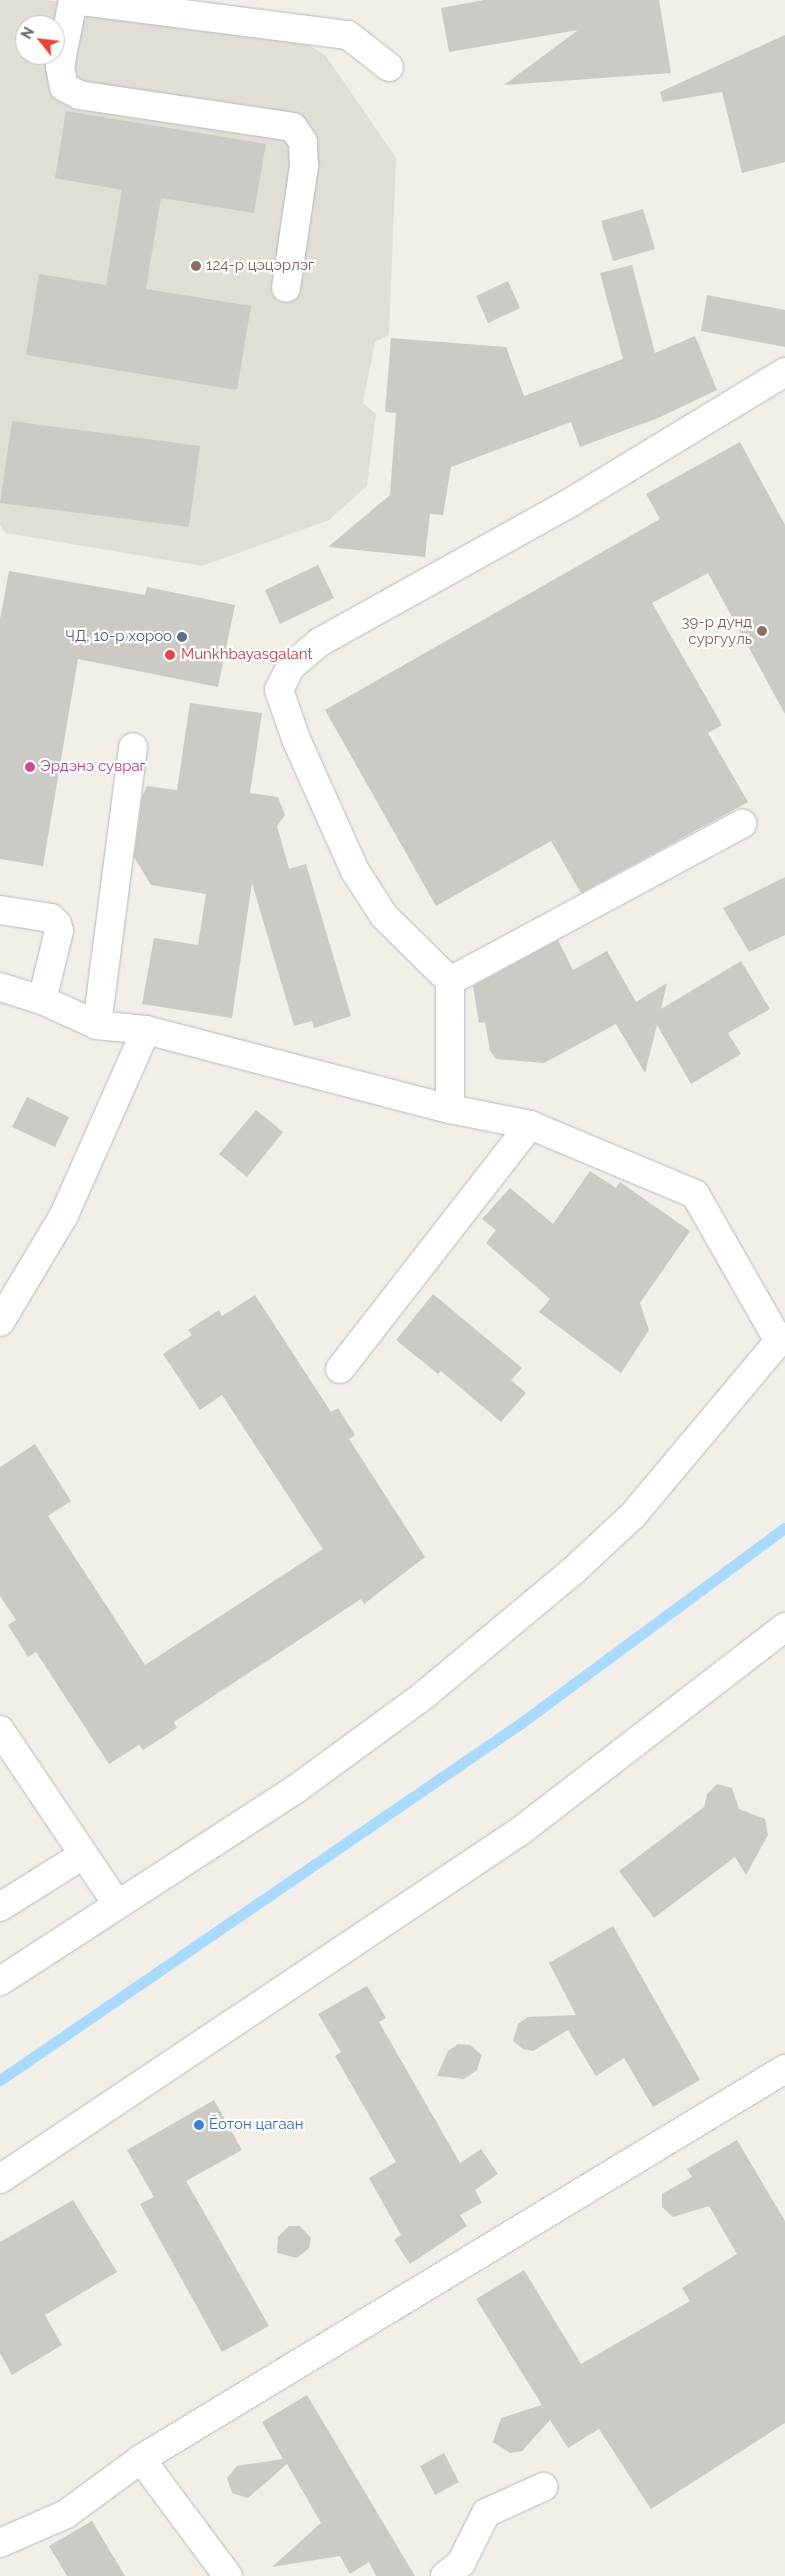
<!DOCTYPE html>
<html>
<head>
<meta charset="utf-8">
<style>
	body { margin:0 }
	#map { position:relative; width:785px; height:2576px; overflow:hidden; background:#f1efe8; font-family:Raleway,sans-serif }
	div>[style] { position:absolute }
	.education>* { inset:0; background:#e1ded6 }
	.stream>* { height:11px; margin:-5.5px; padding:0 5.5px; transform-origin:5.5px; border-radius:5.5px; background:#aadaff }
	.building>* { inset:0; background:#cccac5 }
	.roads { filter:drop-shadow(0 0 1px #b5b8bc) drop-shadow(0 0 1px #b5b8bc) }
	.minor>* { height:28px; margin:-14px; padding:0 14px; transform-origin:14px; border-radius:14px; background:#fff }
	.dots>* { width:14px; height:14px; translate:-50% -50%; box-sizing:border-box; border:2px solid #fff; border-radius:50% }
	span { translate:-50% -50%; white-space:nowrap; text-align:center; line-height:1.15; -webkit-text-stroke:4.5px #fff; paint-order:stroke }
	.education-label { font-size:15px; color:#785e54 }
	.left { translate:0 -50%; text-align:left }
	.right { translate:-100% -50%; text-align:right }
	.service-label { font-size:15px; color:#4e5e75 }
	.health-label { font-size:15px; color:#be3a42 }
	.hotel-label { font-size:15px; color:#b23c85 }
	.shop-label { font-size:15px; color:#366cbe }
	.north { position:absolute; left:15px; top:15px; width:50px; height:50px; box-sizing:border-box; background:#fff; border:1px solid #bfc1c3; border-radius:50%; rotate:299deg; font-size:14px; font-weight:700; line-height:20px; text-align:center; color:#5f6368 }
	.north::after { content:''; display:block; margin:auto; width:18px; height:22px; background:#ea4335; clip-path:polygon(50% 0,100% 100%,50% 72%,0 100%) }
</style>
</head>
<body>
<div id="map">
	<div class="education">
		<i style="clip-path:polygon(evenodd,0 0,47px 0,293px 34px,326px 56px,396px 158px,389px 335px,375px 342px,363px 403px,376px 414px,367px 486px,329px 520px,202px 566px,6px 533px,0 525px,0 0,25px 25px,55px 25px,55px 55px,25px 55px,25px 25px)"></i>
	</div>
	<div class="stream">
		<i style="left:0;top:2080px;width:632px;rotate:-34.42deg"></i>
		<i style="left:521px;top:1723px;width:328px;rotate:-36.5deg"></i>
	</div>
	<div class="building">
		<i style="clip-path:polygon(484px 0,659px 0,671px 73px,504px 85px,578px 30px,449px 52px,441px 8px)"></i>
		<i style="clip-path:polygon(785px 35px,785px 162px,742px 173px,722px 92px,663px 102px,660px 92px)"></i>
		<i style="clip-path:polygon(66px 111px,266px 144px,254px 213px,161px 198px,146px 289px,251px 306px,237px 390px,26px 355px,39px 274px,106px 285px,122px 190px,55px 178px)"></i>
		<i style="clip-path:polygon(643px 209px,655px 249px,613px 261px,601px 221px)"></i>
		<i style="clip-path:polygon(632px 265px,655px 353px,695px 336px,717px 390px,658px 418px,580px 447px,571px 422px,451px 467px,443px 515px,430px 514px,425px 557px,328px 547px,390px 495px,396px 413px,385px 412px,391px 338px,506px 347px,524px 396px,623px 359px,600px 273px)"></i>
		<i style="clip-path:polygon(508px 281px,520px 308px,488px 323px,476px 296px)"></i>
		<i style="clip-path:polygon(707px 295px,785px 310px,785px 347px,701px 331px)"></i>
		<i style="clip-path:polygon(12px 421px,200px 446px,189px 527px,0 503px)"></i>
		<i style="clip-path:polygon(740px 442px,785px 525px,785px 714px,708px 573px,652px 603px,722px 725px,708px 733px,748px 802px,581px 893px,551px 841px,436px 906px,325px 710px,660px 519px,646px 494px)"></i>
		<i style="clip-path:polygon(318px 565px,334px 598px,280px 624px,265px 590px)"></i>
		<i style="clip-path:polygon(9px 571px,145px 595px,147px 587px,235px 605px,218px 687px,78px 659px,43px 866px,0 859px,0 619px)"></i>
		<i style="clip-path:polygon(190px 703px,262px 713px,250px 793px,278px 797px,285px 815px,277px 826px,289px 869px,306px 864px,351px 1016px,314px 1028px,312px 1021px,294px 1026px,252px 883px,232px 1018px,142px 1004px,154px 938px,198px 945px,206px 894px,151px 885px,134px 857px,142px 797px,147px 786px,177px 790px)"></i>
		<i style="clip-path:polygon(785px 877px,785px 935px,749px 952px,723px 908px)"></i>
		<i style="clip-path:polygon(558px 940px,573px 970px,607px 951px,636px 1002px,667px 983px,661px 1009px,741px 961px,770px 1009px,728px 1033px,741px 1054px,691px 1084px,657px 1025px,645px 1073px,616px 1024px,544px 1063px,496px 1059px,490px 1051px,485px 1022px,479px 1023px,473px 986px)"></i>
		<i style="clip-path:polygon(27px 1097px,69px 1117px,55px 1147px,12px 1127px)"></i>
		<i style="clip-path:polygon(256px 1110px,283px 1132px,247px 1177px,219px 1154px)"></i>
		<i style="clip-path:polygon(590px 1171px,616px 1188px,620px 1182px,690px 1231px,640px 1303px,649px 1330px,621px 1373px,539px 1312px,550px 1299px,486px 1243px,496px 1230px,482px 1219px,510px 1188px,553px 1224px)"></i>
		<i style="clip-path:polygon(433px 1294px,522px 1368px,511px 1380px,526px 1393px,501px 1422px,441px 1371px,438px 1374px,396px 1340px)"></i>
		<i style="clip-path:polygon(255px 1295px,331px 1412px,338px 1408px,355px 1435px,349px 1439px,425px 1557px,364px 1604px,361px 1599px,174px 1722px,177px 1728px,143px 1750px,139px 1745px,109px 1764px,36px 1652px,28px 1657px,8px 1625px,16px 1620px,0 1596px,0 1467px,35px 1444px,71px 1501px,48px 1516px,145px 1665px,323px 1549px,222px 1395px,200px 1410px,163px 1354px,192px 1335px,188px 1330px,219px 1310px,222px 1316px)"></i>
		<i style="clip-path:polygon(717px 1784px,732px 1788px,739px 1809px,765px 1819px,768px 1835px,746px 1875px,735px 1857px,654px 1918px,619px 1871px,704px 1807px,707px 1794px)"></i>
		<i style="clip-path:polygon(613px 1926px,700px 2080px,653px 2107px,624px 2058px,596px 2076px,568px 2030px,533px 2051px,523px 2049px,513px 2041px,518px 2024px,528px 2017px,576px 2015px,549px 1963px)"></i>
		<i style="clip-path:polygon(367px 1986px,386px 2018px,379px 2022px,460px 2163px,481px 2149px,498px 2174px,475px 2190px,482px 2203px,460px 2215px,467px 2226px,410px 2264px,394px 2240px,401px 2235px,369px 2178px,396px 2162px,335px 2056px,341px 2052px,318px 2014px)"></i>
		<i style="clip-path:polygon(458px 2044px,470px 2045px,482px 2055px,477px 2070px,464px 2079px,437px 2076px,448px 2051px)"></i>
		<i style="clip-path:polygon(214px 2100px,242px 2150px,186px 2181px,269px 2326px,222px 2352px,140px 2204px,154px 2197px,127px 2150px)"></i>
		<i style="clip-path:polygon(737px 2140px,785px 2221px,785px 2423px,651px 2509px,599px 2429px,568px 2448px,550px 2420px,522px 2451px,510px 2453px,493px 2442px,501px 2418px,542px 2405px,476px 2299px,524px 2270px,581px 2364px,690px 2301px,682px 2288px,737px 2254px,709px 2206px,673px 2217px,662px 2207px,662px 2194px,692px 2177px,687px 2169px)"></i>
		<i style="clip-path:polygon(73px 2200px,117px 2272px,45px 2315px,62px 2345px,12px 2375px,0 2353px,0 2242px)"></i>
		<i style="clip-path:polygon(289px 2226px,300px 2226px,311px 2238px,309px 2248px,297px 2258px,277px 2253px,278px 2237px)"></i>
		<i style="clip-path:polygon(307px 2395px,415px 2576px,376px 2576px,369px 2562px,350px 2574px,340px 2556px,272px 2567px,321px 2523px,287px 2464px,248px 2498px,232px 2493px,227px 2478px,237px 2466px,283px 2459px,262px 2422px)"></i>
		<i style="clip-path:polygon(444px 2453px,459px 2482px,435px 2495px,420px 2466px)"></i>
		<i style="clip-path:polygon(92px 2521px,125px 2576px,67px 2576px,49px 2546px)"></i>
	</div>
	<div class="roads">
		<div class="minor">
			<i style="left:73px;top:0;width:68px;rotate:101deg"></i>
			<i style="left:60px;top:67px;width:20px;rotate:79deg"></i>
			<i style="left:64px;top:87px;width:17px;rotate:28deg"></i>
			<i style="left:79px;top:95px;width:216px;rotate:8.5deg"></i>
			<i style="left:293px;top:127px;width:18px;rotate:56deg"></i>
			<i style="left:303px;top:142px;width:24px;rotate:88deg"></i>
			<i style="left:304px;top:166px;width:123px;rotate:98.4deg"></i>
			<i style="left:74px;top:0;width:276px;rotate:7.3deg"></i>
			<i style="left:348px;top:35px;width:52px;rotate:38deg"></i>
			<i style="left:0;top:910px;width:52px;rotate:8.9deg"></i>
			<i style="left:51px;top:918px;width:8px;rotate:45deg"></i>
			<i style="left:57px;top:924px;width:7px;rotate:74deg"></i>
			<i style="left:59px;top:931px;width:71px;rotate:103.8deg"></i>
			<i style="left:450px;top:981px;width:332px;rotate:-28.3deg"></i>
			<i style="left:0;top:987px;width:44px;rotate:17.2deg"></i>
			<i style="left:42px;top:1000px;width:60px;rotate:24.4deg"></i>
			<i style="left:97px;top:1025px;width:49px;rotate:5.8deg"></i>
			<i style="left:146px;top:1030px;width:314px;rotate:14.6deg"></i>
			<i style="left:450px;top:1109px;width:82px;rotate:11.3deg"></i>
			<i style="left:530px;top:1125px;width:179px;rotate:22.7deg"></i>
			<i style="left:695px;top:1194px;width:169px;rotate:60.3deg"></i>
			<i style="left:779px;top:1341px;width:229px;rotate:130deg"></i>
			<i style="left:632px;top:1516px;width:81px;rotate:137deg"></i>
			<i style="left:573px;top:1571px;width:195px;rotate:140.2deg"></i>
			<i style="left:423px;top:1696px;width:157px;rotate:143.8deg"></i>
			<i style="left:296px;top:1789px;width:353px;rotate:147deg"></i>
			<i style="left:97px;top:1025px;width:280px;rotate:-82.6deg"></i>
			<i style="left:450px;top:1109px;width:128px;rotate:-90deg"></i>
			<i style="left:450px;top:981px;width:93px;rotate:-135.4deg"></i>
			<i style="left:384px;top:916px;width:54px;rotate:-122.8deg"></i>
			<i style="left:355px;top:871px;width:145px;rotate:-114.1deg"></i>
			<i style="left:296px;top:739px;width:52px;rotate:-109.1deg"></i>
			<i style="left:279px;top:690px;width:25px;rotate:-64deg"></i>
			<i style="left:290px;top:667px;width:39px;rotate:-40deg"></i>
			<i style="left:320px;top:642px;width:284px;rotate:-29.1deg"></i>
			<i style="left:568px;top:504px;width:254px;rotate:-31.3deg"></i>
			<i style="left:0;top:1322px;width:125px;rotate:-59.1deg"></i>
			<i style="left:64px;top:1215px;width:202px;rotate:-66.1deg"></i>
			<i style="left:340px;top:1369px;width:309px;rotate:-52.1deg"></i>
			<i style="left:0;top:1730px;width:210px;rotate:56.1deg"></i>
			<i style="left:0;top:1907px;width:98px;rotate:-32.1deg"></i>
			<i style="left:0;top:2179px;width:624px;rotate:-33.77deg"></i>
			<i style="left:519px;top:1832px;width:336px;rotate:-37.6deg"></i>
			<i style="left:141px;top:2459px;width:146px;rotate:53.4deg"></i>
			<i style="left:0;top:2543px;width:72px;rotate:-23.7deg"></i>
			<i style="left:66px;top:2514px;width:93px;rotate:-36.3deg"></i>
			<i style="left:141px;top:2459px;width:753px;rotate:-31.2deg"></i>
			<i style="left:445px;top:2576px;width:21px;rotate:-39deg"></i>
			<i style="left:461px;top:2563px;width:56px;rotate:-63.4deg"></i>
			<i style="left:486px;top:2513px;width:63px;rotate:-24.5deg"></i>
		</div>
	</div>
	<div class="dots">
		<i style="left:196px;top:266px;background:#8d6e63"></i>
		<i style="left:762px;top:631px;background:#8d6e63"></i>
		<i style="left:182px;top:637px;background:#5c6f8a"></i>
		<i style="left:170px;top:655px;background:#e0444e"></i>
		<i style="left:30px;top:767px;background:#d1479c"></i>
		<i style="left:199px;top:2125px;background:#3f7fe0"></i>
	</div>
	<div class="education-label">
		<span class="left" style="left:206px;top:266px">124-р цэцэрлэг</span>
		<span class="right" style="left:752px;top:631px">39-р дунд<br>сургууль</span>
	</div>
	<div class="service-label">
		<span class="right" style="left:172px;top:637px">ЧД, 10-р хороо</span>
	</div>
	<div class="health-label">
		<span class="left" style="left:181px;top:655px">Munkhbayasgalant</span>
	</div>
	<div class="hotel-label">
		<span class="left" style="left:40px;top:767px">Эрдэнэ сувраг</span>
	</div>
	<div class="shop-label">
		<span class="left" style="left:209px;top:2125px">Ёотон цагаан</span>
	</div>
	<div class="north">N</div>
</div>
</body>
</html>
